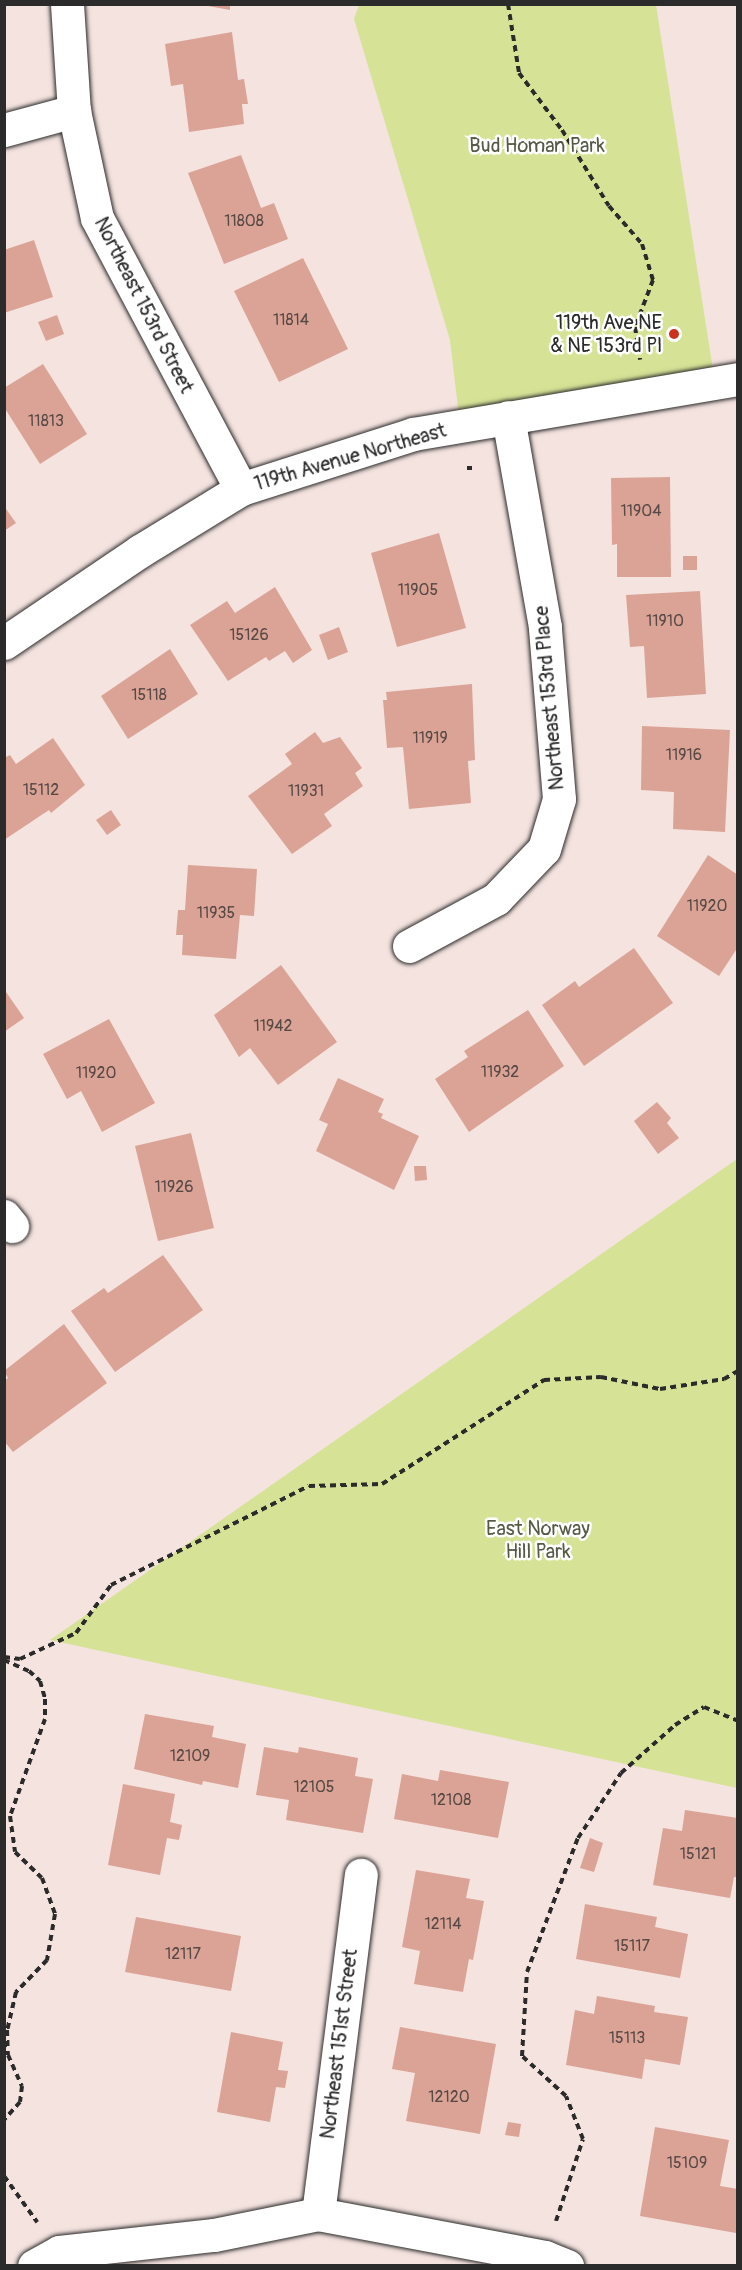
<!DOCTYPE html>
<html>
<head>
<meta charset="utf-8">
<style>
	body { margin:0 }
	#map { position:relative; width:742px; height:2270px; overflow:hidden; background:#f4e3df; font-family:Pangolin,sans-serif }
	div>[style] { position:absolute }
	.green>* { inset:0; background:#d6e396 }
	.building>* { inset:0; background:#dba395 }
	.path>* { height:4px; margin-top:-2px; transform-origin:0; background:repeating-linear-gradient(90deg,#2b2b2b 0 6px,transparent 0 10.5px) }
	.roads { filter:drop-shadow(0 0 2px #2b2b2b) drop-shadow(0 0 2px #2b2b2b) }
	.minor>* { height:33px; margin:-16.5px; padding:0 16.5px; transform-origin:16.5px; border-radius:16.5px; background:#fff }
	.dots>* { width:16px; height:16px; translate:-50% -50%; box-sizing:border-box; border:3px solid #fff; border-radius:50% }
	span { translate:-50% -50%; white-space:nowrap; text-align:center; line-height:1.15; -webkit-text-stroke:5px #fff; paint-order:stroke }
	.number-label { font-size:16px; color:#574946 }
	.number-label span { -webkit-text-stroke-width:0 }
	.park-label { font-size:20px; color:#565946 }
	.street-label { font-size:20px; color:#2b2b2b }
	.poi-label { font-size:20px; color:#2b2b2b }
	.right { translate:-100% -50%; text-align:right }
	.frame { position:absolute; inset:0; border:6px solid #2b2b2b; pointer-events:none }
</style>
</head>
<body>
<div id="map">
	<div class="green">
		<i style="clip-path:polygon(359px 5px,656px 5px,715px 383px,460px 425px,450px 340px,354px 19px)"></i>
		<i style="clip-path:polygon(737px 1159px,737px 1788px,50px 1640px)"></i>
	</div>
	<div class="building">
		<i style="clip-path:polygon(197px 4px,230px 4px,230px 10px)"></i>
		<i style="clip-path:polygon(232px 32px,238px 80px,244px 79px,248px 104px,242px 104px,244px 124px,189px 132px,183px 84px,171px 86px,165px 44px)"></i>
		<i style="clip-path:polygon(241px 155px,261px 208px,274px 203px,288px 239px,224px 264px,188px 173px)"></i>
		<i style="clip-path:polygon(34px 240px,53px 297px,4px 313px,4px 250px)"></i>
		<i style="clip-path:polygon(303px 258px,348px 349px,279px 382px,234px 291px)"></i>
		<i style="clip-path:polygon(57px 315px,64px 334px,46px 341px,38px 322px)"></i>
		<i style="clip-path:polygon(43px 364px,87px 434px,40px 464px,4px 407px,4px 388px)"></i>
		<i style="clip-path:polygon(670px 477px,671px 577px,617px 577px,617px 544px,612px 545px,611px 478px)"></i>
		<i style="clip-path:polygon(4px 506px,16px 523px,4px 531px)"></i>
		<i style="clip-path:polygon(439px 533px,466px 628px,397px 647px,371px 553px)"></i>
		<i style="clip-path:polygon(683px 556px,697px 556px,697px 570px,683px 570px)"></i>
		<i style="clip-path:polygon(275px 587px,312px 650px,293px 663px,285px 651px,269px 661px,266px 657px,228px 681px,190px 625px,227px 601px,235px 613px)"></i>
		<i style="clip-path:polygon(700px 591px,706px 694px,647px 698px,644px 646px,630px 647px,626px 595px)"></i>
		<i style="clip-path:polygon(339px 627px,348px 652px,328px 660px,319px 635px)"></i>
		<i style="clip-path:polygon(170px 649px,198px 694px,128px 739px,101px 696px)"></i>
		<i style="clip-path:polygon(472px 684px,475px 760px,468px 761px,471px 803px,409px 809px,403px 747px,387px 748px,383px 700px,387px 700px,386px 692px)"></i>
		<i style="clip-path:polygon(642px 726px,730px 730px,725px 832px,673px 829px,674px 792px,641px 790px)"></i>
		<i style="clip-path:polygon(315px 732px,323px 743px,340px 737px,362px 768px,355px 773px,363px 786px,324px 814px,332px 826px,292px 854px,248px 796px,292px 764px,285px 754px)"></i>
		<i style="clip-path:polygon(53px 738px,85px 785px,51px 813px,49px 810px,4px 840px,4px 758px,10px 755px,16px 764px)"></i>
		<i style="clip-path:polygon(111px 810px,121px 825px,107px 835px,96px 820px)"></i>
		<i style="clip-path:polygon(708px 855px,738px 875px,738px 947px,719px 976px,657px 936px)"></i>
		<i style="clip-path:polygon(188px 865px,257px 869px,254px 916px,240px 915px,236px 959px,182px 955px,183px 935px,176px 935px,178px 910px,185px 910px)"></i>
		<i style="clip-path:polygon(634px 948px,673px 1003px,584px 1066px,542px 1005px,575px 981px,579px 987px)"></i>
		<i style="clip-path:polygon(281px 965px,337px 1042px,278px 1085px,250px 1048px,239px 1057px,214px 1015px)"></i>
		<i style="clip-path:polygon(4px 989px,24px 1018px,4px 1032px)"></i>
		<i style="clip-path:polygon(528px 1010px,564px 1066px,469px 1132px,435px 1079px,468px 1057px,464px 1051px)"></i>
		<i style="clip-path:polygon(109px 1019px,155px 1103px,102px 1132px,81px 1091px,67px 1099px,43px 1054px)"></i>
		<i style="clip-path:polygon(338px 1078px,384px 1099px,378px 1112px,383px 1114px,381px 1118px,419px 1136px,394px 1190px,316px 1151px,328px 1124px,319px 1120px)"></i>
		<i style="clip-path:polygon(657px 1102px,671px 1118px,667px 1123px,679px 1138px,658px 1154px,634px 1121px)"></i>
		<i style="clip-path:polygon(191px 1133px,214px 1228px,158px 1241px,135px 1146px)"></i>
		<i style="clip-path:polygon(414px 1166px,426px 1166px,427px 1180px,415px 1181px)"></i>
		<i style="clip-path:polygon(163px 1255px,203px 1310px,115px 1372px,71px 1311px,104px 1288px,108px 1293px)"></i>
		<i style="clip-path:polygon(64px 1324px,107px 1383px,13px 1452px,4px 1441px,4px 1381px,8px 1378px,4px 1371px)"></i>
		<i style="clip-path:polygon(145px 1714px,214px 1726px,212px 1737px,246px 1744px,238px 1788px,203px 1781px,202px 1785px,134px 1769px)"></i>
		<i style="clip-path:polygon(264px 1747px,298px 1753px,299px 1747px,358px 1758px,355px 1776px,373px 1779px,363px 1833px,286px 1820px,289px 1800px,256px 1795px)"></i>
		<i style="clip-path:polygon(440px 1770px,509px 1782px,498px 1838px,394px 1819px,402px 1774px,438px 1781px)"></i>
		<i style="clip-path:polygon(123px 1784px,175px 1794px,170px 1822px,182px 1825px,179px 1840px,167px 1838px,160px 1875px,108px 1865px)"></i>
		<i style="clip-path:polygon(685px 1810px,738px 1818px,738px 1877px,734px 1877px,730px 1898px,653px 1885px,663px 1828px,682px 1831px)"></i>
		<i style="clip-path:polygon(590px 1838px,603px 1843px,594px 1872px,580px 1868px)"></i>
		<i style="clip-path:polygon(416px 1870px,470px 1879px,466px 1898px,484px 1901px,473px 1960px,469px 1959px,463px 1992px,414px 1984px,420px 1951px,402px 1947px)"></i>
		<i style="clip-path:polygon(585px 1904px,657px 1917px,655px 1927px,688px 1934px,680px 1978px,576px 1959px)"></i>
		<i style="clip-path:polygon(136px 1917px,241px 1936px,231px 1991px,125px 1972px)"></i>
		<i style="clip-path:polygon(597px 1996px,655px 2006px,654px 2012px,688px 2017px,680px 2065px,645px 2059px,642px 2079px,566px 2065px,575px 2010px,594px 2014px)"></i>
		<i style="clip-path:polygon(400px 2027px,496px 2044px,480px 2134px,406px 2121px,415px 2073px,392px 2069px)"></i>
		<i style="clip-path:polygon(231px 2032px,283px 2042px,278px 2070px,288px 2071px,285px 2088px,276px 2087px,270px 2122px,217px 2112px)"></i>
		<i style="clip-path:polygon(508px 2122px,521px 2124px,519px 2137px,505px 2135px)"></i>
		<i style="clip-path:polygon(655px 2127px,729px 2140px,720px 2186px,738px 2189px,736px 2233px,640px 2216px)"></i>
	</div>
	<div class="path">
		<i style="left:508px;top:4px;width:70px;rotate:80.9deg"></i>
		<i style="left:519px;top:73px;width:71px;rotate:53deg"></i>
		<i style="left:562px;top:130px;width:89px;rotate:58.3deg"></i>
		<i style="left:609px;top:206px;width:50px;rotate:49deg"></i>
		<i style="left:642px;top:244px;width:38px;rotate:73deg"></i>
		<i style="left:653px;top:280px;width:50px;rotate:111deg"></i>
		<i style="left:635px;top:327px;width:33px;rotate:81deg"></i>
		<i style="left:467px;top:468px;width:5px"></i>
		<i style="left:4px;top:1657px;width:16px;rotate:7deg"></i>
		<i style="left:20px;top:1659px;width:62px;rotate:-24.9deg"></i>
		<i style="left:76px;top:1633px;width:59px;rotate:-53.9deg"></i>
		<i style="left:111px;top:1585px;width:221px;rotate:-26.6deg"></i>
		<i style="left:309px;top:1486px;width:73px;rotate:-1.6deg"></i>
		<i style="left:382px;top:1484px;width:193px;rotate:-32.7deg"></i>
		<i style="left:544px;top:1380px;width:57px;rotate:-3deg"></i>
		<i style="left:601px;top:1377px;width:60px;rotate:11.5deg"></i>
		<i style="left:660px;top:1389px;width:65px;rotate:-8.9deg"></i>
		<i style="left:724px;top:1379px;width:16px;rotate:-30deg"></i>
		<i style="left:4px;top:1660px;width:27px;rotate:24deg"></i>
		<i style="left:29px;top:1671px;width:15px;rotate:42deg"></i>
		<i style="left:40px;top:1681px;width:19px;rotate:74deg"></i>
		<i style="left:45px;top:1699px;width:20px;rotate:90deg"></i>
		<i style="left:45px;top:1719px;width:103px;rotate:109.8deg"></i>
		<i style="left:10px;top:1816px;width:36px;rotate:82deg"></i>
		<i style="left:15px;top:1852px;width:37px;rotate:44deg"></i>
		<i style="left:42px;top:1878px;width:38px;rotate:70deg"></i>
		<i style="left:55px;top:1914px;width:47px;rotate:99.9deg"></i>
		<i style="left:47px;top:1960px;width:45px;rotate:134.1deg"></i>
		<i style="left:16px;top:1992px;width:39px;rotate:103deg"></i>
		<i style="left:7px;top:2030px;width:25px;rotate:88deg"></i>
		<i style="left:8px;top:2055px;width:34px;rotate:66deg"></i>
		<i style="left:22px;top:2086px;width:16px;rotate:97deg"></i>
		<i style="left:20px;top:2102px;width:24px;rotate:132deg"></i>
		<i style="left:4px;top:2176px;width:57px;rotate:54.3deg"></i>
		<i style="left:556px;top:2221px;width:86px;rotate:-71.8deg"></i>
		<i style="left:583px;top:2139px;width:46px;rotate:-111.6deg"></i>
		<i style="left:566px;top:2096px;width:59px;rotate:-137.7deg"></i>
		<i style="left:522px;top:2056px;width:84px;rotate:-86.6deg"></i>
		<i style="left:527px;top:1972px;width:143px;rotate:-69.2deg"></i>
		<i style="left:578px;top:1838px;width:78px;rotate:-56.5deg"></i>
		<i style="left:621px;top:1773px;width:72px;rotate:-41.6deg"></i>
		<i style="left:675px;top:1725px;width:34px;rotate:-32deg"></i>
		<i style="left:704px;top:1707px;width:37px;rotate:22deg"></i>
	</div>
	<div class="roads">
		<div class="minor">
			<i style="left:67px;top:4px;width:107px;rotate:86.3deg"></i>
			<i style="left:74px;top:111px;width:109px;rotate:77.9deg"></i>
			<i style="left:97px;top:218px;width:307px;rotate:62deg"></i>
			<i style="left:4px;top:130px;width:73px;rotate:-15.2deg"></i>
			<i style="left:4px;top:643px;width:164px;rotate:-34.1deg"></i>
			<i style="left:140px;top:551px;width:119px;rotate:-31.5deg"></i>
			<i style="left:241px;top:489px;width:181px;rotate:-17.7deg"></i>
			<i style="left:413px;top:434px;width:330px;rotate:-9.6deg"></i>
			<i style="left:409px;top:946px;width:99px;rotate:-28.4deg"></i>
			<i style="left:496px;top:899px;width:69px;rotate:-46.2deg"></i>
			<i style="left:544px;top:849px;width:52px;rotate:-73.3deg"></i>
			<i style="left:559px;top:799px;width:173px;rotate:-94.7deg"></i>
			<i style="left:545px;top:627px;width:213px;rotate:-100deg"></i>
			<i style="left:4px;top:1216px;width:13px;rotate:51deg"></i>
			<i style="left:318px;top:2214px;width:342px;rotate:-82.8deg"></i>
			<i style="left:34px;top:2266px;width:29px;rotate:-29deg"></i>
			<i style="left:59px;top:2252px;width:156px;rotate:-6.3deg"></i>
			<i style="left:214px;top:2235px;width:106px;rotate:-11.4deg"></i>
			<i style="left:318px;top:2214px;width:231px;rotate:10.7deg"></i>
			<i style="left:545px;top:2257px;width:24px;rotate:22deg"></i>
		</div>
	</div>
	<div class="dots">
		<i style="left:674px;top:334px;background:#c8321e"></i>
	</div>
	<div class="number-label">
		<span style="left:244px;top:221px">11808</span>
		<span style="left:291px;top:320px">11814</span>
		<span style="left:46px;top:421px">11813</span>
		<span style="left:641px;top:511px">11904</span>
		<span style="left:418px;top:590px">11905</span>
		<span style="left:665px;top:621px">11910</span>
		<span style="left:249px;top:635px">15126</span>
		<span style="left:149px;top:695px">15118</span>
		<span style="left:430px;top:738px">11919</span>
		<span style="left:684px;top:755px">11916</span>
		<span style="left:41px;top:790px">15112</span>
		<span style="left:306px;top:791px">11931</span>
		<span style="left:707px;top:906px">11920</span>
		<span style="left:216px;top:913px">11935</span>
		<span style="left:273px;top:1026px">11942</span>
		<span style="left:500px;top:1072px">11932</span>
		<span style="left:96px;top:1073px">11920</span>
		<span style="left:174px;top:1187px">11926</span>
		<span style="left:190px;top:1756px">12109</span>
		<span style="left:314px;top:1787px">12105</span>
		<span style="left:451px;top:1800px">12108</span>
		<span style="left:698px;top:1854px">15121</span>
		<span style="left:443px;top:1924px">12114</span>
		<span style="left:632px;top:1946px">15117</span>
		<span style="left:183px;top:1954px">12117</span>
		<span style="left:627px;top:2038px">15113</span>
		<span style="left:449px;top:2097px">12120</span>
		<span style="left:687px;top:2163px">15109</span>
	</div>
	<div class="park-label">
		<span style="left:537px;top:145px">Bud Homan Park</span>
		<span style="left:538px;top:1540px">East Norway<br>Hill Park</span>
	</div>
	<div class="street-label">
		<span style="left:144px;top:305px;rotate:63deg">Northeast 153rd Street</span>
		<span style="left:350px;top:457px;rotate:-16deg">119th Avenue Northeast</span>
		<span style="left:549px;top:698px;rotate:-95deg">Northeast 153rd Place</span>
		<span style="left:339px;top:2044px;rotate:-83deg">Northeast 151st Street</span>
	</div>
	<div class="poi-label">
		<span class="right" style="left:662px;top:334px">119th Ave NE<br>&amp; NE 153rd Pl</span>
	</div>
	<div class="frame"></div>
</div>
</body>
</html>
